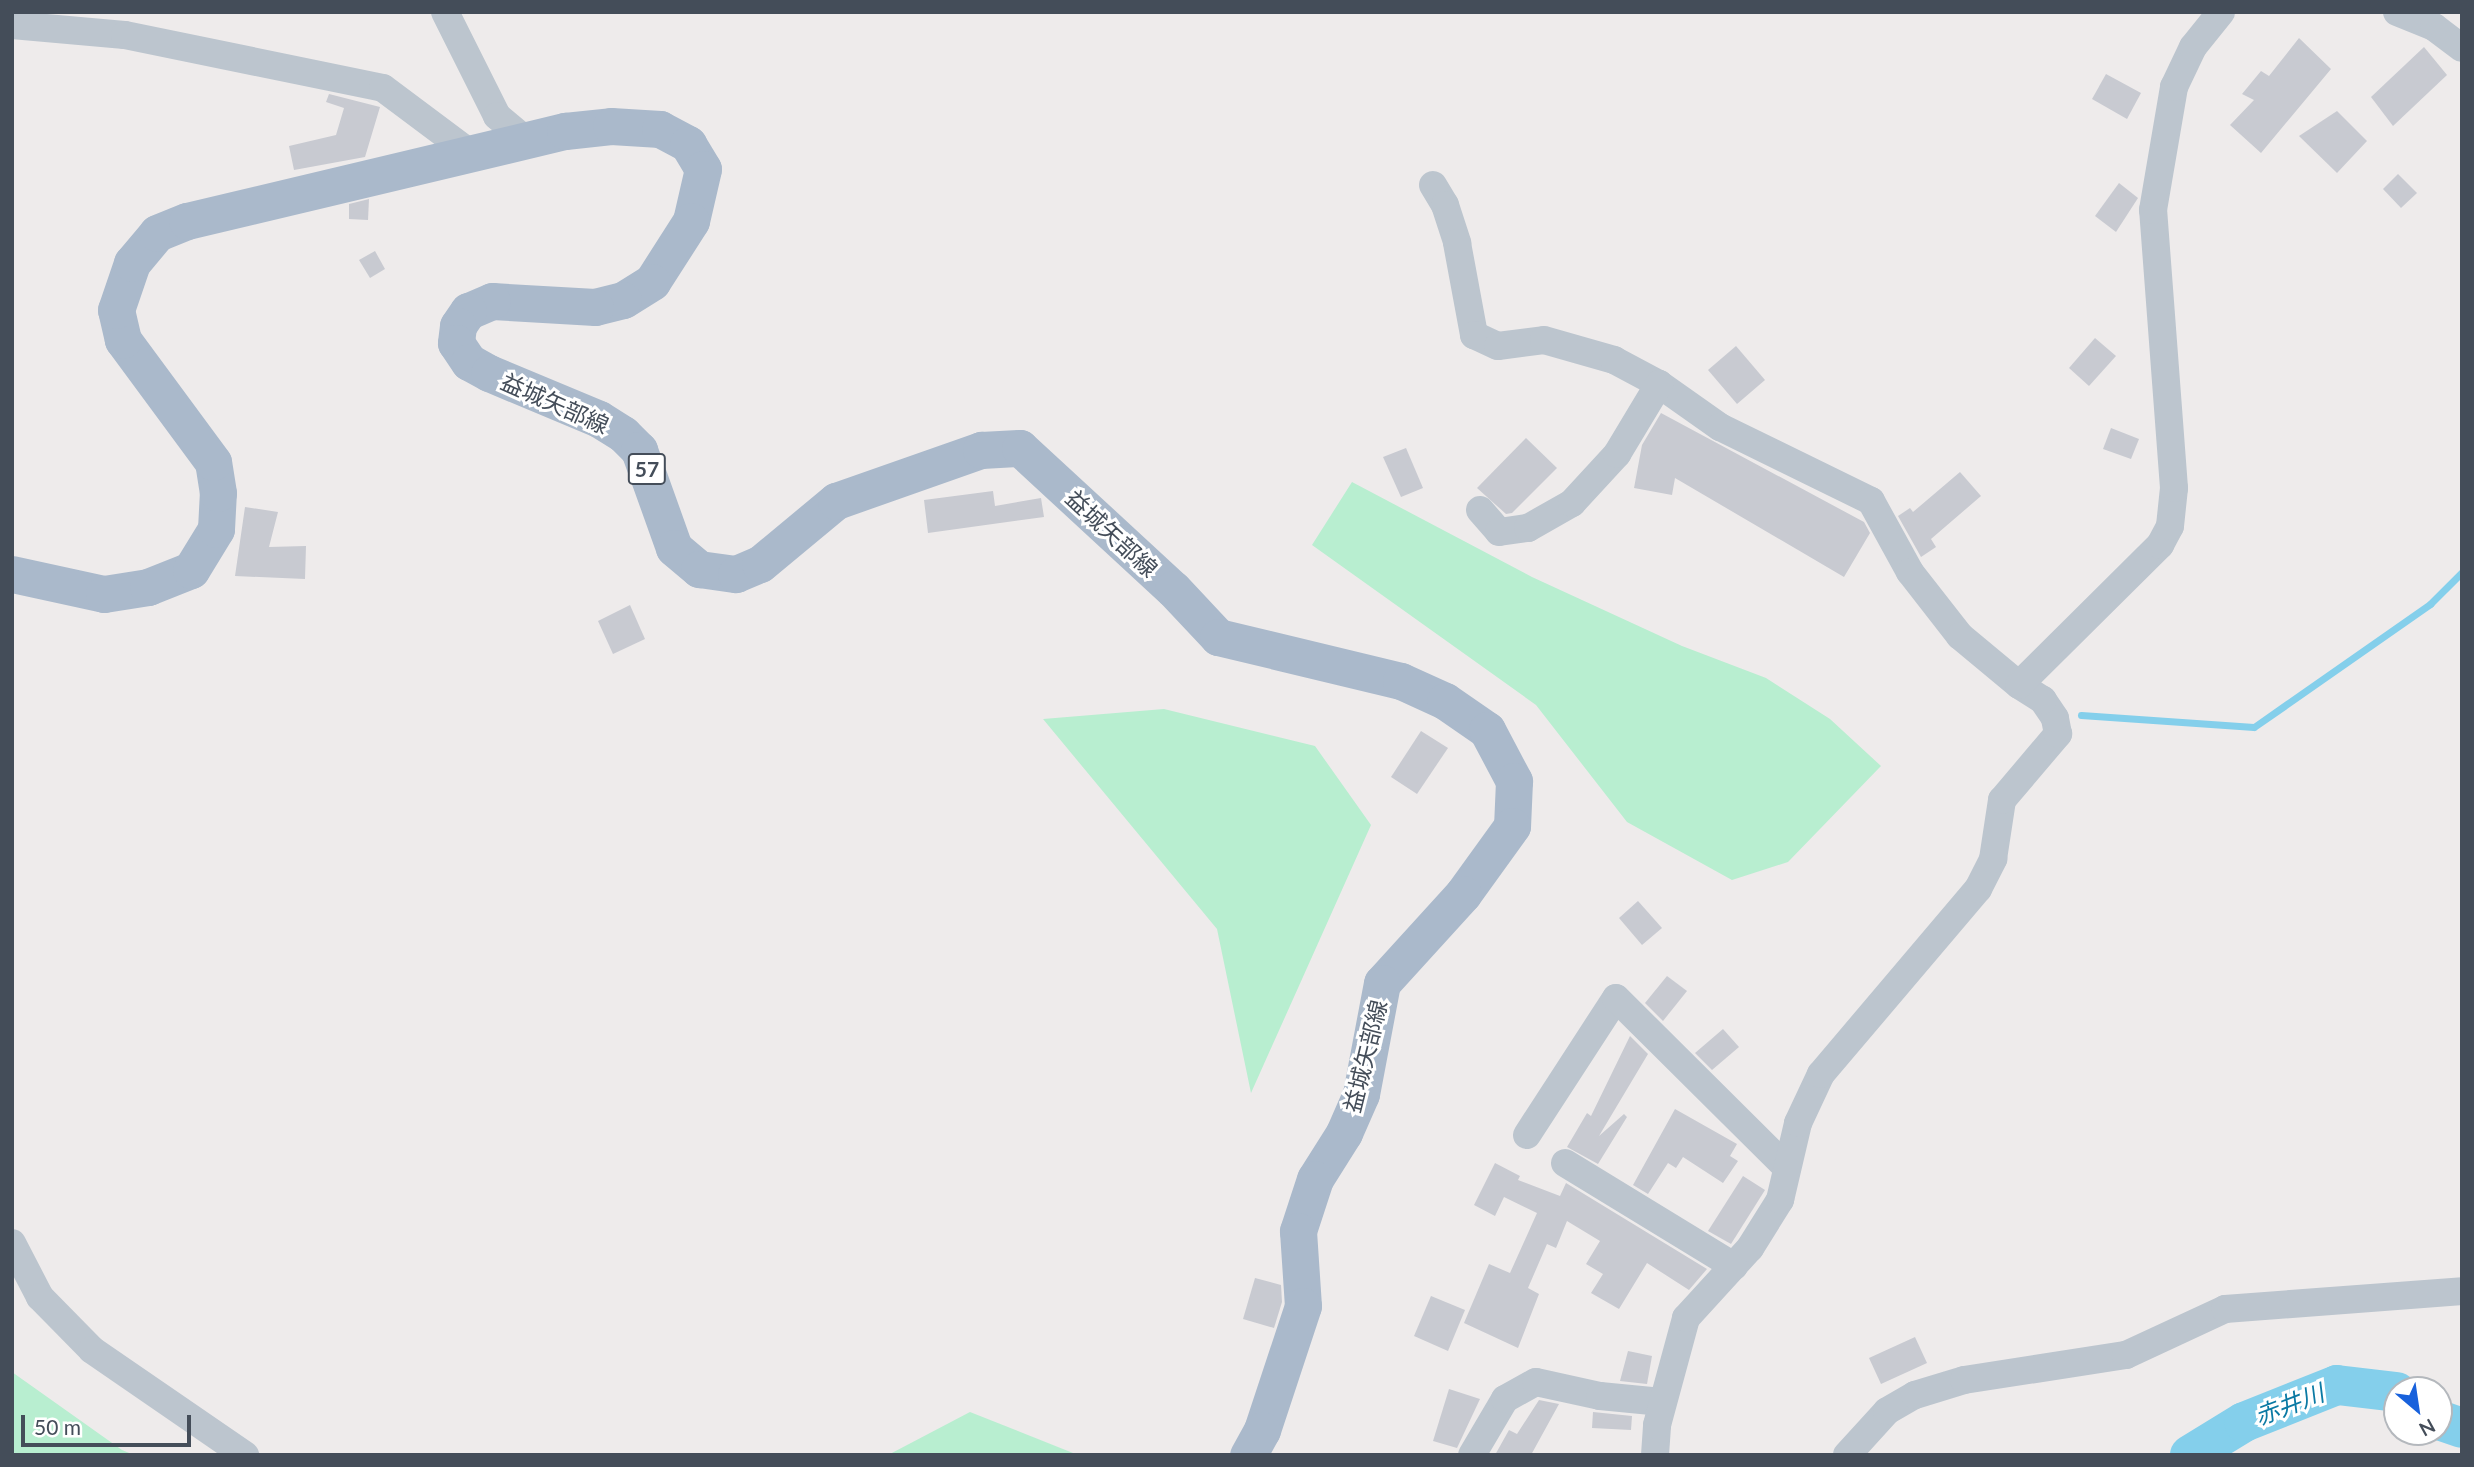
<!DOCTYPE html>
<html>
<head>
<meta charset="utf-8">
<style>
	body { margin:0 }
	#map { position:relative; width:2474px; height:1467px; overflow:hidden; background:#eeebeb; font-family:Lato,"Noto Sans JP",sans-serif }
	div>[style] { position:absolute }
	.green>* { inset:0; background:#b8eed0 }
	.stream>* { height:7px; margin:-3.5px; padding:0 3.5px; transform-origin:3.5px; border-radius:3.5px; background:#84cfeb }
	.river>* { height:40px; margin:-20px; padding:0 20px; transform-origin:20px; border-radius:20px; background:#84cfeb }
	.building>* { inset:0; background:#c8cad1 }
	.minor>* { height:28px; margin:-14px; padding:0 14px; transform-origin:14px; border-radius:14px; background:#bcc5ce }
	.major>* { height:37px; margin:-18.5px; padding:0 18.5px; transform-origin:18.5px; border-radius:18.5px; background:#aab9cb }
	span { translate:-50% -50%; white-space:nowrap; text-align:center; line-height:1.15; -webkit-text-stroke:6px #fff; paint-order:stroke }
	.shield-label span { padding:2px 5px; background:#fff; border:2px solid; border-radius:5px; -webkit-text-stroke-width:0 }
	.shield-label { font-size:21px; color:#444d59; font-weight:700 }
	.street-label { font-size:23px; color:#444d59 }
	.water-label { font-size:24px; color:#0b7aa4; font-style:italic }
	.frame { position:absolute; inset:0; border:14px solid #444d59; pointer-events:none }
	.north { position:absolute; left:2383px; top:1376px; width:70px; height:70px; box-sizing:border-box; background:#fff; border:2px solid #b4b8bd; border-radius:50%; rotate:151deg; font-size:19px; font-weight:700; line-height:28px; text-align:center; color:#444d59 }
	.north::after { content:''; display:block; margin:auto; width:24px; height:32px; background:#1861dc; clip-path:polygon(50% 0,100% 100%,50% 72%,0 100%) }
	.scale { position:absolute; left:21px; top:1415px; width:170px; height:32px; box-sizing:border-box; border:4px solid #444d59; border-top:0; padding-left:9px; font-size:21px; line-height:24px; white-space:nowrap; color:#444d59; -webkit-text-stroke:5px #fff; paint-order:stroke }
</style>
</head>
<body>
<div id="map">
	<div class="green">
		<i style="clip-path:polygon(1352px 482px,1532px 577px,1682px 646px,1766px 678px,1830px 719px,1881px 766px,1788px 862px,1732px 880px,1627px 822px,1536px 705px,1312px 545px)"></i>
		<i style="clip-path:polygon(1164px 709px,1315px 746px,1371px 825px,1251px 1093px,1217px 929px,1043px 719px)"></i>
		<i style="clip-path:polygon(12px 1372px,122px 1450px,134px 1455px,12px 1455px)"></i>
		<i style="clip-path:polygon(970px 1412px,1078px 1455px,888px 1455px)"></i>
	</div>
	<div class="stream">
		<i style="left:2081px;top:715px;width:173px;rotate:4deg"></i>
		<i style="left:2254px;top:727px;width:215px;rotate:-34.9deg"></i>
		<i style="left:2430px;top:604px;width:45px;rotate:-45deg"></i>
	</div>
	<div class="river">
		<i style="left:2439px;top:1420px;width:24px;rotate:19deg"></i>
		<i style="left:2190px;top:1455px;width:63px;rotate:-31.4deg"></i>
		<i style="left:2244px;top:1422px;width:100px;rotate:-21.7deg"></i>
		<i style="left:2337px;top:1385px;width:60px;rotate:6.7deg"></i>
	</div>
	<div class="building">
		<i style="clip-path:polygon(2299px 38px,2331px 69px,2261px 153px,2230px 125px,2254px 100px,2242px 94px,2261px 71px,2269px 76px)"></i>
		<i style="clip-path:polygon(2424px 47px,2447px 75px,2393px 126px,2371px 97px)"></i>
		<i style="clip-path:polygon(2106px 74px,2141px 93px,2127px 119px,2092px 99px)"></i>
		<i style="clip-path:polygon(329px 94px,380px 107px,365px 157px,294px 170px,289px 146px,336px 135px,344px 108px,326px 102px)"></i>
		<i style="clip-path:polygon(2337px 111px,2367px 141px,2337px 173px,2299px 136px)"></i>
		<i style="clip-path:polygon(2398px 174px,2417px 193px,2401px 208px,2383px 189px)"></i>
		<i style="clip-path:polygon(2119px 183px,2138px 198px,2116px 232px,2095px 216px)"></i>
		<i style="clip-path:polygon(369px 199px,368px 220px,349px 219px,349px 204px)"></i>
		<i style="clip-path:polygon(375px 251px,385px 269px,370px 278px,359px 260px)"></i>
		<i style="clip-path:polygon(2095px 338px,2116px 356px,2089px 386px,2069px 368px)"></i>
		<i style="clip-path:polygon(1736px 346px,1765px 380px,1737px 404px,1708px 370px)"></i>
		<i style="clip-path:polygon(1661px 413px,1864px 522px,1870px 533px,1844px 577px,1675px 478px,1672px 495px,1634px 488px,1642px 445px)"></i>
		<i style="clip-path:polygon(2111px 428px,2139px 439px,2131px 459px,2103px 449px)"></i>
		<i style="clip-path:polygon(1526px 438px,1557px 468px,1512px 513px,1506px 514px,1477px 488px)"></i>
		<i style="clip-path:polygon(1406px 448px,1423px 488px,1401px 497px,1383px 457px)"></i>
		<i style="clip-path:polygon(1960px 472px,1981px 496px,1931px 539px,1936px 547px,1921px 557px,1898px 516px,1910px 508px,1913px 512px)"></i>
		<i style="clip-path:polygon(993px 491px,995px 506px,1041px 498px,1044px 517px,928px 533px,924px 500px)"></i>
		<i style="clip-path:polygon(245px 507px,278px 512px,269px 547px,306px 546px,305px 579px,235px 576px)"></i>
		<i style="clip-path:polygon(630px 605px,645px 639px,613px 654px,598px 621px)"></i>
		<i style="clip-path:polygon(1421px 731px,1448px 748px,1417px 794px,1391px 777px)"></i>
		<i style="clip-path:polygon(1638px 901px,1662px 928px,1642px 945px,1619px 918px)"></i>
		<i style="clip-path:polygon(1667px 976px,1687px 991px,1663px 1021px,1645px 1003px)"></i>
		<i style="clip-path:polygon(1723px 1029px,1739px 1047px,1712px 1070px,1695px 1053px)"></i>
		<i style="clip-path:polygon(1630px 1036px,1648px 1054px,1599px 1136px,1624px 1114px,1627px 1117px,1598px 1164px,1567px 1147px,1587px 1113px,1591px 1116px)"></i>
		<i style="clip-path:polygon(1675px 1109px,1737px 1144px,1730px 1156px,1738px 1161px,1723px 1183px,1683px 1157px,1676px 1168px,1668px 1163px,1648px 1194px,1633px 1185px)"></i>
		<i style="clip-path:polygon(1495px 1163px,1520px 1176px,1518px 1180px,1560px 1196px,1566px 1183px,1707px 1269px,1689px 1290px,1647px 1263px,1619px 1309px,1591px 1293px,1603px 1274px,1586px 1264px,1600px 1241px,1567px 1221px,1556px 1248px,1547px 1244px,1528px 1288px,1539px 1294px,1518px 1348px,1464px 1323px,1489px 1264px,1510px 1273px,1537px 1213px,1504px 1197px,1495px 1216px,1474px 1205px)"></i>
		<i style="clip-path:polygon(1743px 1176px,1765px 1190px,1731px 1244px,1708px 1231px)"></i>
		<i style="clip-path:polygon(1255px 1278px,1281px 1285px,1282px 1302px,1274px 1328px,1243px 1319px)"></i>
		<i style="clip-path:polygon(1431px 1296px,1465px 1310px,1448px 1351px,1414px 1336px)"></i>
		<i style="clip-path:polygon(1915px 1337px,1927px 1363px,1881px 1384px,1869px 1358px)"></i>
		<i style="clip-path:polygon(1628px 1351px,1652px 1356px,1647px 1384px,1620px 1381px)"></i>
		<i style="clip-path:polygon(1449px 1389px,1480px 1399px,1457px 1448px,1433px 1441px)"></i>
		<i style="clip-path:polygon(1539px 1400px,1559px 1404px,1531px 1455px,1495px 1455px,1509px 1430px,1517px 1434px)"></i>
		<i style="clip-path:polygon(1593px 1412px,1632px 1416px,1631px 1430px,1592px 1428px)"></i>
	</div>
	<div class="minor">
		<i style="left:445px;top:12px;width:116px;rotate:63.4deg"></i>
		<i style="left:497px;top:116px;width:35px;rotate:40deg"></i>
		<i style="left:2397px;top:12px;width:40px;rotate:22deg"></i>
		<i style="left:2434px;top:27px;width:35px;rotate:37deg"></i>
		<i style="left:12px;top:25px;width:113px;rotate:5.1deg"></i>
		<i style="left:125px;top:35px;width:263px;rotate:11.6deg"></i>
		<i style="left:383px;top:88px;width:109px;rotate:36.8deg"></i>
		<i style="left:1433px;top:185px;width:23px;rotate:59deg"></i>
		<i style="left:1445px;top:205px;width:40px;rotate:72deg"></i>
		<i style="left:1457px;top:243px;width:94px;rotate:79.5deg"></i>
		<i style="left:1474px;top:335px;width:26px;rotate:25deg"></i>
		<i style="left:1498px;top:346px;width:46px;rotate:-7.4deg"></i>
		<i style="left:1544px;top:340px;width:73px;rotate:15.9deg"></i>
		<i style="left:1614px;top:360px;width:51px;rotate:28.1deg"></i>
		<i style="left:1659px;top:384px;width:75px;rotate:35.2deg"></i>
		<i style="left:1720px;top:427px;width:168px;rotate:26.1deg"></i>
		<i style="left:1871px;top:501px;width:81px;rotate:61.2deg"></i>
		<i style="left:1910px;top:572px;width:81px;rotate:52deg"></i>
		<i style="left:1960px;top:636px;width:77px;rotate:39.7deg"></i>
		<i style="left:1480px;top:510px;width:29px;rotate:49deg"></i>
		<i style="left:1499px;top:532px;width:29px;rotate:-8deg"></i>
		<i style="left:1528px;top:528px;width:51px;rotate:-29.6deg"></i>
		<i style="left:1572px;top:503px;width:67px;rotate:-47.4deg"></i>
		<i style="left:1617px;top:454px;width:82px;rotate:-59deg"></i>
		<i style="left:1527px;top:1135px;width:163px;rotate:-57deg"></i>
		<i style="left:1616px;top:998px;width:241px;rotate:44.8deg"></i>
		<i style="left:1565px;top:1163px;width:198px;rotate:31.4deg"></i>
		<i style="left:12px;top:1243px;width:61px;rotate:62.6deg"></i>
		<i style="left:40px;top:1297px;width:74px;rotate:45.5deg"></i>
		<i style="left:92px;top:1350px;width:186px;rotate:34.5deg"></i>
		<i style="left:1472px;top:1455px;width:65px;rotate:-59.5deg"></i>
		<i style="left:1505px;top:1399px;width:35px;rotate:-29deg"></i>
		<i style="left:1536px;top:1382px;width:66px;rotate:12.3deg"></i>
		<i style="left:1600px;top:1396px;width:62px;rotate:5.5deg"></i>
		<i style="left:1655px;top:1455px;width:30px;rotate:-86deg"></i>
		<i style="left:1657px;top:1425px;width:111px;rotate:-74.8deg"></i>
		<i style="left:1686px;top:1318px;width:95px;rotate:-47.6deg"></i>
		<i style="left:1750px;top:1248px;width:57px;rotate:-58deg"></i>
		<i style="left:1780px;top:1200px;width:79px;rotate:-76.8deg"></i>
		<i style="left:1798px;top:1123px;width:54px;rotate:-64.9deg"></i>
		<i style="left:1821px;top:1074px;width:243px;rotate:-49.7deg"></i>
		<i style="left:1978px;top:889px;width:34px;rotate:-63deg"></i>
		<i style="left:1993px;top:859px;width:60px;rotate:-81.3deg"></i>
		<i style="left:2002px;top:800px;width:87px;rotate:-49.7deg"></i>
		<i style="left:2058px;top:734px;width:16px;rotate:-101deg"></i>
		<i style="left:2055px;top:718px;width:22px;rotate:-124deg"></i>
		<i style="left:2043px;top:700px;width:28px;rotate:-148deg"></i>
		<i style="left:2019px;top:685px;width:199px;rotate:-44.8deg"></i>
		<i style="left:2160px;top:545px;width:21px;rotate:-62deg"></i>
		<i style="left:2170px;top:526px;width:38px;rotate:-84deg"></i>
		<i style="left:2174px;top:488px;width:279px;rotate:-94.3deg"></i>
		<i style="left:2153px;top:210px;width:125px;rotate:-80.3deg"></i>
		<i style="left:2174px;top:87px;width:44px;rotate:-64.6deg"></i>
		<i style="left:2193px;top:47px;width:45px;rotate:-51.3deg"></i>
		<i style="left:1847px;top:1455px;width:59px;rotate:-47.7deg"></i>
		<i style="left:1887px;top:1411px;width:32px;rotate:-30deg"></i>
		<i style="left:1915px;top:1395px;width:51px;rotate:-17deg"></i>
		<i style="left:1964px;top:1380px;width:164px;rotate:-8.8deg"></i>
		<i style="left:2126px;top:1355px;width:109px;rotate:-24.9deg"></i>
		<i style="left:2225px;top:1309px;width:238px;rotate:-4.3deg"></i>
	</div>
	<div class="major">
		<i style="left:12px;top:574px;width:94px;rotate:12.3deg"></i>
		<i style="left:104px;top:594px;width:45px;rotate:-9deg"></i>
		<i style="left:148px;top:587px;width:46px;rotate:-21.6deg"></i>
		<i style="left:191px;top:570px;width:48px;rotate:-58.6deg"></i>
		<i style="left:216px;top:529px;width:36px;rotate:-87deg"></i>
		<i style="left:218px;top:493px;width:31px;rotate:-99deg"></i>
		<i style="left:213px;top:462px;width:152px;rotate:-126.4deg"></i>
		<i style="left:123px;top:340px;width:31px;rotate:-103deg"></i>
		<i style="left:116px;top:310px;width:50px;rotate:-71.2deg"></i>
		<i style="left:132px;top:263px;width:39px;rotate:-50deg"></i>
		<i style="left:157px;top:233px;width:32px;rotate:-22deg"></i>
		<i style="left:187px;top:221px;width:389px;rotate:-13.4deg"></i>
		<i style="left:565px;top:131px;width:46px;rotate:-6.2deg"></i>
		<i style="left:611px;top:126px;width:49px;rotate:3.5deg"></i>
		<i style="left:660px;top:129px;width:32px;rotate:28deg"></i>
		<i style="left:688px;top:144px;width:29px;rotate:59deg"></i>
		<i style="left:703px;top:169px;width:53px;rotate:103deg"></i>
		<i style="left:691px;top:221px;width:72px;rotate:122.6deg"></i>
		<i style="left:652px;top:282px;width:34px;rotate:148deg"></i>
		<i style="left:623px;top:300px;width:29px;rotate:166deg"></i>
		<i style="left:595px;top:307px;width:103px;rotate:-176.7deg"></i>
		<i style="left:492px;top:301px;width:26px;rotate:157deg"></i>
		<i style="left:468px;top:311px;width:18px;rotate:124deg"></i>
		<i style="left:458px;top:326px;width:17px;rotate:97deg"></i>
		<i style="left:456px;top:343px;width:23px;rotate:56deg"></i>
		<i style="left:469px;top:362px;width:23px;rotate:29deg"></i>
		<i style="left:489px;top:373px;width:119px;rotate:22.7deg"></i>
		<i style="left:599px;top:419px;width:28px;rotate:32deg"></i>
		<i style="left:623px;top:434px;width:23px;rotate:45deg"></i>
		<i style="left:639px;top:450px;width:104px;rotate:70.3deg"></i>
		<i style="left:674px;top:548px;width:33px;rotate:40deg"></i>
		<i style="left:699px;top:569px;width:37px;rotate:8deg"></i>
		<i style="left:736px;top:574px;width:26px;rotate:-23deg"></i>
		<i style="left:760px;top:564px;width:99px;rotate:-39.7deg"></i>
		<i style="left:836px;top:501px;width:154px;rotate:-19.4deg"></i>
		<i style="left:981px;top:450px;width:39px;rotate:-3deg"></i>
		<i style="left:1020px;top:448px;width:208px;rotate:42.7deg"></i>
		<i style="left:1173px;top:589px;width:66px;rotate:46.8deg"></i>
		<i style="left:1218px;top:637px;width:188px;rotate:13.5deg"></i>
		<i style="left:1401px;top:681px;width:48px;rotate:24.4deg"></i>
		<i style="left:1445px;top:701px;width:51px;rotate:34.6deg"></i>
		<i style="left:1487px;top:730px;width:58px;rotate:62.1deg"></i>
		<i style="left:1514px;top:781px;width:45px;rotate:92.5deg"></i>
		<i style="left:1512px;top:826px;width:84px;rotate:125.8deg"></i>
		<i style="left:1463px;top:894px;width:120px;rotate:132.3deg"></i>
		<i style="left:1382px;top:983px;width:113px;rotate:100.7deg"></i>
		<i style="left:1361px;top:1094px;width:43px;rotate:113.6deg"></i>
		<i style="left:1344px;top:1133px;width:54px;rotate:122.2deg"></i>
		<i style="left:1315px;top:1179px;width:55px;rotate:108.1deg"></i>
		<i style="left:1298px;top:1231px;width:75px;rotate:86.2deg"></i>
		<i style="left:1303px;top:1306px;width:131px;rotate:108.3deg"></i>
		<i style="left:1262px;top:1430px;width:29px;rotate:119deg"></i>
	</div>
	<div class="shield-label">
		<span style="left:647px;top:469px">57</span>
	</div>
	<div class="street-label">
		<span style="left:555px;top:403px;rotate:24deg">益城矢部線</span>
		<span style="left:1112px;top:533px;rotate:43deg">益城矢部線</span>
		<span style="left:1365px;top:1056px;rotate:-76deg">益城矢部線</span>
	</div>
	<div class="water-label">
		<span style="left:2289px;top:1404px;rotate:-21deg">赤井川</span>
	</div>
	<div class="frame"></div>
	<div class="north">N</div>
	<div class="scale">50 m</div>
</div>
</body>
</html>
